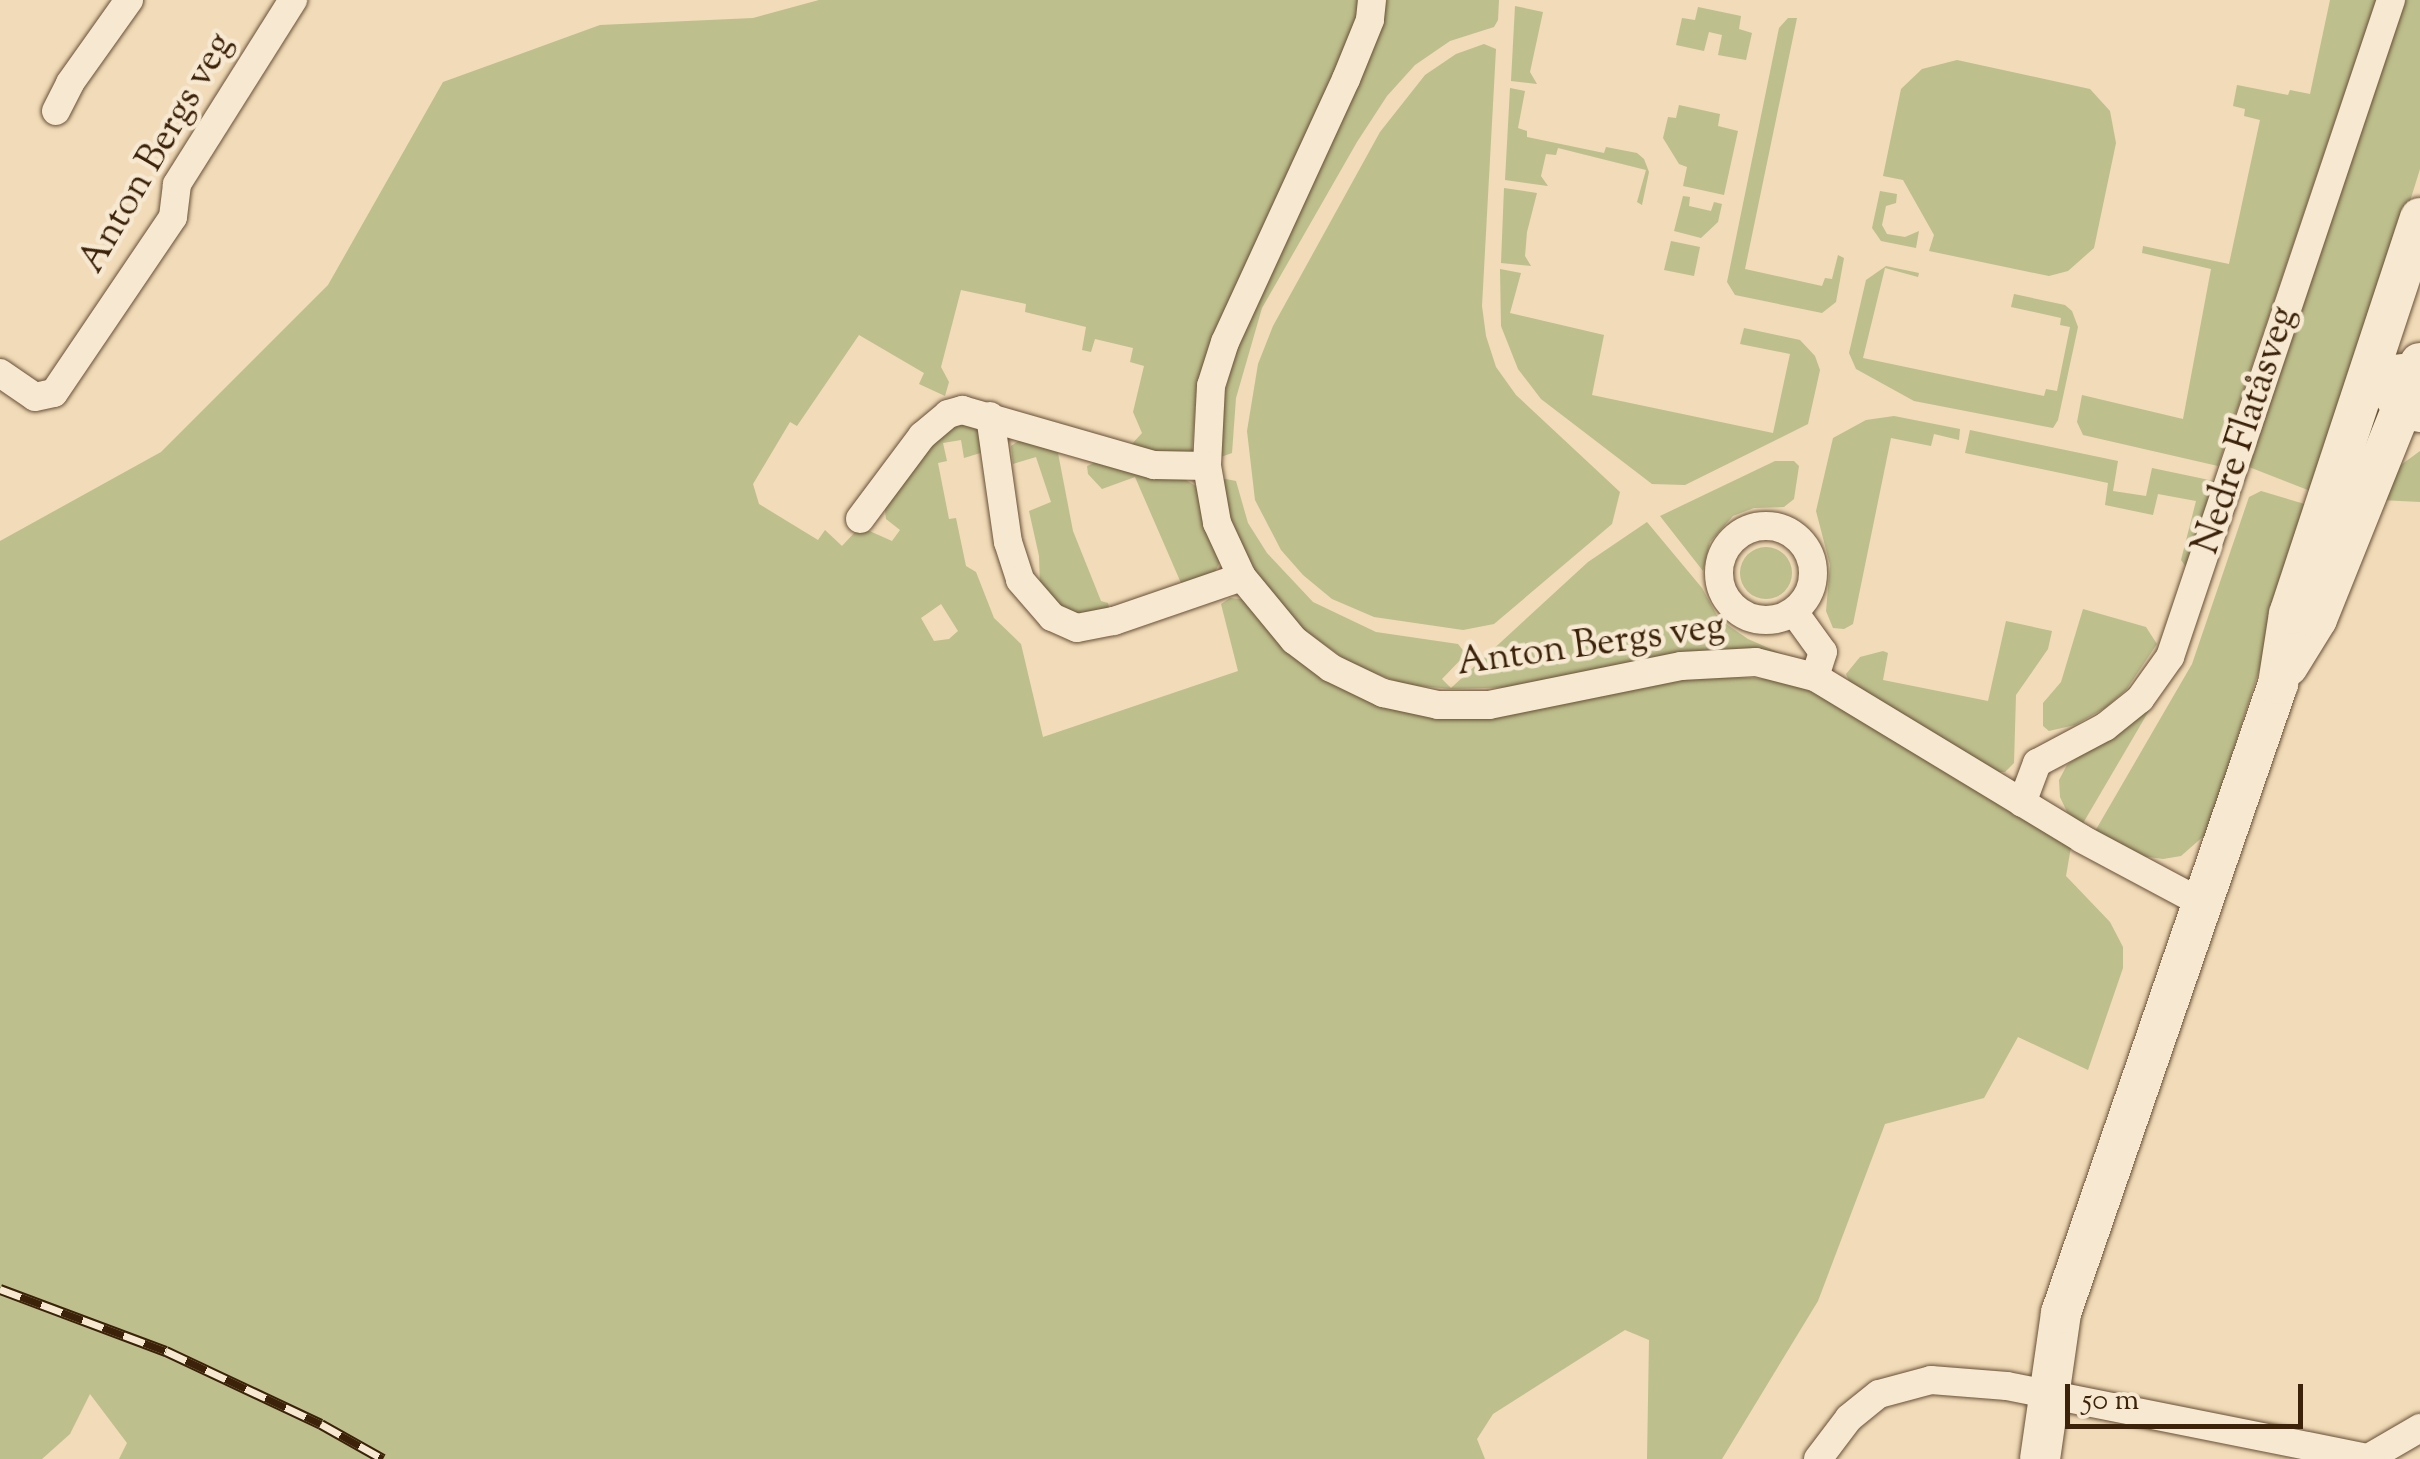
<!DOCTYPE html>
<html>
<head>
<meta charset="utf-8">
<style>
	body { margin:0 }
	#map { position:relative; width:2420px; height:1459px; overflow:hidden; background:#f1dbb8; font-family:"Sorts Mill Goudy",serif }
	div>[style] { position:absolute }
	.green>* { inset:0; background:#bdbf8d }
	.round { border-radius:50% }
	.roads { filter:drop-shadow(0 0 2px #685035) drop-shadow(0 0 2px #685035) }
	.street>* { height:28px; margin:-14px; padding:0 14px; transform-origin:14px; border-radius:14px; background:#f6e8d1 }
	.street>.ring { margin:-14px; padding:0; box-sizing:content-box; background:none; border:28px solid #f6e8d1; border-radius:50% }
	.secondary>* { height:40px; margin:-20px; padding:0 20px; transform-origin:20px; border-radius:20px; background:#f6e8d1 }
	.rail>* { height:11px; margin-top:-5.5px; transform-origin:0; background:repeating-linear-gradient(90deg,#f6e8d1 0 22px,#3b2209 0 44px); box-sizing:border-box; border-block:2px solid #3b2209 }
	span { translate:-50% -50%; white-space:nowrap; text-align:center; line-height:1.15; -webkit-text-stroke:9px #f6e8d1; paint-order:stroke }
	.street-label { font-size:38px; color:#3b2209 }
	.scale { position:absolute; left:2065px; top:1384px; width:238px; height:45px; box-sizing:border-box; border:5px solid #3b2209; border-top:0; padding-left:12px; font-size:30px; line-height:35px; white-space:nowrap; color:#3b2209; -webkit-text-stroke:8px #f6e8d1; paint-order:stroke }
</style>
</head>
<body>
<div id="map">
	<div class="green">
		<i style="clip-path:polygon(evenodd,819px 0,1359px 0,1356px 22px,1206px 358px,1196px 396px,1192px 451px,1182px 457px,1155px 459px,1131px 445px,1142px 433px,1133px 412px,1144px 366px,1130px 362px,1133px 348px,1095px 339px,1091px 352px,1082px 350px,1086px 327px,1025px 312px,1026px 304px,961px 290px,941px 367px,949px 382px,945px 396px,919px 384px,924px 373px,859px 335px,797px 426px,790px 422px,753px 484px,759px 504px,818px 540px,825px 530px,842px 546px,856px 531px,865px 529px,892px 541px,900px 530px,886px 519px,884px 501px,927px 439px,959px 424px,980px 428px,987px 451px,964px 458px,961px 440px,943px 443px,947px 461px,938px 463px,949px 519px,956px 518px,966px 566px,976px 572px,994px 618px,1021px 644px,1043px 737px,1238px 671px,1221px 604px,1230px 598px,1242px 599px,1286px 648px,1379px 704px,1420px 715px,1487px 718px,1700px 676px,1773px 679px,1797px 686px,1822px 696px,2071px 847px,2066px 876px,2110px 922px,2123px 947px,2123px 968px,2088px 1070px,2018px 1037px,1984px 1098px,1885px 1124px,1818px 1301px,1722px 1459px,1647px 1459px,1649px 1340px,1625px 1330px,1493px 1414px,1477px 1439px,1485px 1459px,119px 1459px,127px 1443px,90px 1394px,70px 1434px,42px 1459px,0 1459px,0 541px,161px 452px,328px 285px,443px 82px,600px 25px,753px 18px,819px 0,941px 604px,958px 631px,949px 639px,934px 641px,921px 618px,941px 604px)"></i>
		<i style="clip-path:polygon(1387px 0,1499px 0,1498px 20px,1494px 27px,1450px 41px,1415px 65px,1387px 96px,1357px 142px,1262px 308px,1236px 398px,1232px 453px,1221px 457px,1218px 417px,1238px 344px,1379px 34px)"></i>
		<i style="clip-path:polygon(2330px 0,2376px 0,2218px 466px,2083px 435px,2077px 422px,2082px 395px,2183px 419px,2211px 269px,2142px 253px,2143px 246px,2229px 264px,2260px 120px,2244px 116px,2245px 109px,2233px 106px,2237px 85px,2288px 95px,2290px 90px,2310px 94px)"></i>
		<i style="clip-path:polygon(2406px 0,2420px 0,2420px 169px,2384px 285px,2206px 834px,2181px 856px,2163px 859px,2134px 855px,2094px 833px,2192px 664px,2249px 497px,2261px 491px,2308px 505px,2313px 492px,2249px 467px)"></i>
		<i style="clip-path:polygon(1515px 6px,1543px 12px,1530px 72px,1537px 84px,1511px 81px)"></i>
		<i style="clip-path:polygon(1698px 7px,1741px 16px,1739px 29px,1752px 33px,1746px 60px,1718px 55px,1722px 35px,1709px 32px,1704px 51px,1676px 45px,1682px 18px,1695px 20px)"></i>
		<i style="clip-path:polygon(1788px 18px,1797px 18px,1745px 269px,1822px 286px,1825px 278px,1832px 279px,1838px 255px,1844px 258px,1836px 302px,1822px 313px,1735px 295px,1727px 282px,1779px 28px)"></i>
		<i style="clip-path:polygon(1484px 44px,1496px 49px,1482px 306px,1486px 336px,1496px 367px,1516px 395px,1620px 492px,1612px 524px,1494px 624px,1463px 630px,1374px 617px,1332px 599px,1303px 575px,1281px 550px,1255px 500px,1247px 431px,1258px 364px,1273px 326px,1380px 132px,1425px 75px,1456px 54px)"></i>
		<i style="clip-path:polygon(1957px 60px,2090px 89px,2110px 111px,2116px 143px,2094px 248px,2068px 271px,2049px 276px,1929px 251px,1934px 235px,1903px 180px,1883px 176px,1901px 89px,1922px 69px)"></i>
		<i style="clip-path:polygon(1510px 88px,1525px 91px,1518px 128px,1527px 131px,1527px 137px,1604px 153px,1606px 147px,1637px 153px,1644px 159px,1649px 172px,1642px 205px,1637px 202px,1646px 170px,1558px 148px,1556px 155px,1546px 154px,1541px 176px,1548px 186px,1505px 180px)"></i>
		<i style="clip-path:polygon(1679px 105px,1720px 114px,1718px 126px,1738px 131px,1724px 195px,1683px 186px,1687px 167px,1679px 164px,1663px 138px,1668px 117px,1676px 118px)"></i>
		<i style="clip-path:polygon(1504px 188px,1537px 193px,1527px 232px,1525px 256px,1531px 266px,1501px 263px)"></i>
		<i style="clip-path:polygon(1880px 191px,1897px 194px,1896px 203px,1886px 206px,1882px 225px,1887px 234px,1905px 237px,1919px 231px,1916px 248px,1881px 241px,1872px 228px)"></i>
		<i style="clip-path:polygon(1683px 196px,1690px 197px,1689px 206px,1711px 211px,1714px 202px,1722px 204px,1718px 222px,1701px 238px,1674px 231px)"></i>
		<i style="clip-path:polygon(1671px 241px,1700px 247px,1694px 276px,1664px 270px)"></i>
		<i style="clip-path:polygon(1886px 266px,1919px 273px,1918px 277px,1885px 268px,1863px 358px,2044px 396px,2046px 389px,2057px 391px,2070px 327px,2060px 325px,2061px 318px,2011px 307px,2014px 294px,2065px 305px,2072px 311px,2078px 327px,2058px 420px,2053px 428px,1914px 401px,1856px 369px,1849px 353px,1866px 280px)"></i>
		<i style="clip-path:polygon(1500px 269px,1521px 273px,1510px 313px,1604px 335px,1592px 395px,1773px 433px,1790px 354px,1740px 344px,1744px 328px,1800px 340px,1815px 356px,1820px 370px,1808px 424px,1685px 485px,1652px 484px,1541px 399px,1518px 369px,1501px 326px)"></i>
		<i style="clip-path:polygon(1894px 416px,1960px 429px,1959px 440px,1934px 434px,1931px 446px,1891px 438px,1853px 624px,1844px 629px,1833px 628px,1826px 611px,1830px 565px,1816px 511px,1833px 438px,1866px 420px)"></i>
		<i style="clip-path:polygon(1970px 430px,2118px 461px,2113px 491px,2146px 496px,2152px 468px,2214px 481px,2186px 567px,2181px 560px,2196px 501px,2158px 494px,2153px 515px,2105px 505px,2108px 483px,1965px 453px)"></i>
		<i style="clip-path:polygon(1023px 438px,1058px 453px,1073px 531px,1101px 601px,1108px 603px,1110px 611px,1092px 616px,1065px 613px,1040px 586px,1039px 556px,1029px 511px,1051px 502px,1036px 457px,1013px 464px,1011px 446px)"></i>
		<i style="clip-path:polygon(2420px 451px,2420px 502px,2381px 500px,2394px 470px)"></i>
		<i style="clip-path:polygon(1099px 461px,1184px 479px,1196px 486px,1221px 560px,1214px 574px,1149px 595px,1181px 583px,1135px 477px,1102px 489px,1088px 474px,1087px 466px)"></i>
		<i style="clip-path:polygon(1775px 461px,1794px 461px,1799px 466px,1794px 499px,1784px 507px,1754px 508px,1733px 516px,1710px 542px,1703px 571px,1660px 516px)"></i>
		<i style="clip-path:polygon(1221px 478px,1236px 481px,1248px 523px,1267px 553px,1313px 602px,1376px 632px,1458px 644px,1466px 654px,1442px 679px,1451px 688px,1588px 562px,1647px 522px,1702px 588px,1719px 619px,1748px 639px,1787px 656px,1689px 652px,1517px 687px,1452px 689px,1406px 685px,1353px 665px,1293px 622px,1247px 561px,1224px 506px)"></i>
		<i class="round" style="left:1740px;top:547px;width:52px;height:52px"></i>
		<i style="clip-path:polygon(2083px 609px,2146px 627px,2157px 644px,2126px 690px,2105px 708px,2075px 725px,2049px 731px,2043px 726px,2043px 703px,2061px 682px)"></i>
		<i style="clip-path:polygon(2006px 621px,2052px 631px,2048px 649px,2016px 695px,2014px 763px,2005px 772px,1996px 772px,1849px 681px,1846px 674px,1860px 657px,1883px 651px,1888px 653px,1883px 680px,1988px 701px)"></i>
		<i style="clip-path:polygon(2157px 697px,2082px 825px,2067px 812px,2060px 797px,2059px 780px,2067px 765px)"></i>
	</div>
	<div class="roads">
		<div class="street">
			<i style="left:1372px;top:0;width:20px;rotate:96deg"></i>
			<i style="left:1370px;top:20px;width:64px;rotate:112.1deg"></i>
			<i style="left:1346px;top:79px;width:289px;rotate:114.7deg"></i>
			<i style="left:1225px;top:342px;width:46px;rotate:107.7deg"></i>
			<i style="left:1211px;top:386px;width:80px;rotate:92.9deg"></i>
			<i style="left:1207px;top:466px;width:58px;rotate:80deg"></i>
			<i style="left:1217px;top:523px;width:60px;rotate:65.2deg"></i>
			<i style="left:1242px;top:577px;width:82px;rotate:50.5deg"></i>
			<i style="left:1294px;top:640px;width:46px;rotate:37.1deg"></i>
			<i style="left:1331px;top:668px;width:58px;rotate:25.7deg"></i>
			<i style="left:1383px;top:693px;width:56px;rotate:12.3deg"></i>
			<i style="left:1438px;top:705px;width:51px"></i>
			<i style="left:1489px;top:705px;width:196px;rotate:-11.5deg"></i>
			<i style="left:1681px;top:666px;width:75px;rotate:-3.1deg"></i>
			<i style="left:1756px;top:662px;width:61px;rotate:14.3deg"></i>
			<i style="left:1815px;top:677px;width:312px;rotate:31.2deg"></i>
			<i style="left:2082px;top:839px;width:136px;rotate:28.1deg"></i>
			<i style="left:56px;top:111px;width:31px;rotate:-63deg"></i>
			<i style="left:70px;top:83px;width:102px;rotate:-54.6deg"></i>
			<i style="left:2420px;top:366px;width:51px;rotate:173.3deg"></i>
			<i style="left:2369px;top:372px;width:54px;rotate:53.3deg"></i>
			<i style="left:2401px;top:415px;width:19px;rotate:9deg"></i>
			<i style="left:0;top:373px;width:42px;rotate:34.4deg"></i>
			<i style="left:35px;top:397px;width:19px;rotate:-12deg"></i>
			<i style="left:54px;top:393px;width:212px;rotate:-55.9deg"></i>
			<i style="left:173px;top:217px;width:33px;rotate:-83deg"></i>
			<i style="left:177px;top:184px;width:218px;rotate:-57.8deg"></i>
			<i style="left:990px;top:416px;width:127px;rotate:81.9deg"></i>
			<i style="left:1008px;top:542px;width:40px;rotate:72deg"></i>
			<i style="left:1020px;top:580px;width:49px;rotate:49.1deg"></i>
			<i style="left:1052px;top:617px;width:27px;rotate:24deg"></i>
			<i style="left:1077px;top:628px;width:38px;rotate:-11deg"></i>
			<i style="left:1114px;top:621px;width:135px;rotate:-19deg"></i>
			<i style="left:860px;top:519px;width:104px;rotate:-53.2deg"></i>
			<i style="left:922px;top:436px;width:34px;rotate:-40deg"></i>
			<i style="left:948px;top:414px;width:15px;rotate:-16deg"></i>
			<i style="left:962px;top:410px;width:200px;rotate:16deg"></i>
			<i style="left:1154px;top:465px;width:53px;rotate:1.1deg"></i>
			<i class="ring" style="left:1719px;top:526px;width:66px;height:66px"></i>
			<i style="left:1794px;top:612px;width:49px;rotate:54.1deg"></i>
			<i style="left:1823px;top:652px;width:26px;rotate:108deg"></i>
			<i style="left:2022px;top:803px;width:43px;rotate:-69.4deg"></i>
			<i style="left:2037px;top:763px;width:77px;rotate:-27.9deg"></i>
			<i style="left:2105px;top:727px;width:45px;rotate:-38.7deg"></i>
			<i style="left:2140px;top:699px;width:52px;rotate:-54.5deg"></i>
			<i style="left:2170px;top:657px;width:693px;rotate:-71.41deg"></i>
			<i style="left:2370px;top:1457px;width:58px;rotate:-30.1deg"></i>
			<i style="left:1818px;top:1459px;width:51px;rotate:-52.9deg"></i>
			<i style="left:1849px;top:1418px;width:38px;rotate:-39deg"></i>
			<i style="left:1879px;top:1394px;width:54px;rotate:-15.1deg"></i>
			<i style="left:1931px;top:1380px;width:76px;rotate:4.5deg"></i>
			<i style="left:2007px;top:1386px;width:371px;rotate:11.3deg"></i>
		</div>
		<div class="secondary">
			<i style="left:2288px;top:666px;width:55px;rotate:-58.3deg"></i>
			<i style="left:2317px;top:619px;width:276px;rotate:-68.1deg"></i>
			<i style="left:2040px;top:1459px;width:148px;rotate:-81.8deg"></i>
			<i style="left:2061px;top:1313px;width:665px;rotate:-70.97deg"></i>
			<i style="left:2278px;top:684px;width:71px;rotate:-81.1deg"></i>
			<i style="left:2289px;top:614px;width:417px;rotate:-71.7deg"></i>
		</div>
	</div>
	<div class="rail">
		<i style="left:0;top:1289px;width:177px;rotate:20.5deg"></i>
		<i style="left:166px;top:1351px;width:171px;rotate:25.2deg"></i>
		<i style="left:321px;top:1424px;width:71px;rotate:29.4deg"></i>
	</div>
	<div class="street-label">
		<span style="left:158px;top:154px;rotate:-60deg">Anton Bergs veg</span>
		<span style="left:2247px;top:431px;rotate:-72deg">Nedre Flatåsveg</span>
		<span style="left:1591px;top:647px;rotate:-8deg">Anton Bergs veg</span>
	</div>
	<div class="scale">50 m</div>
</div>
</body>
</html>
